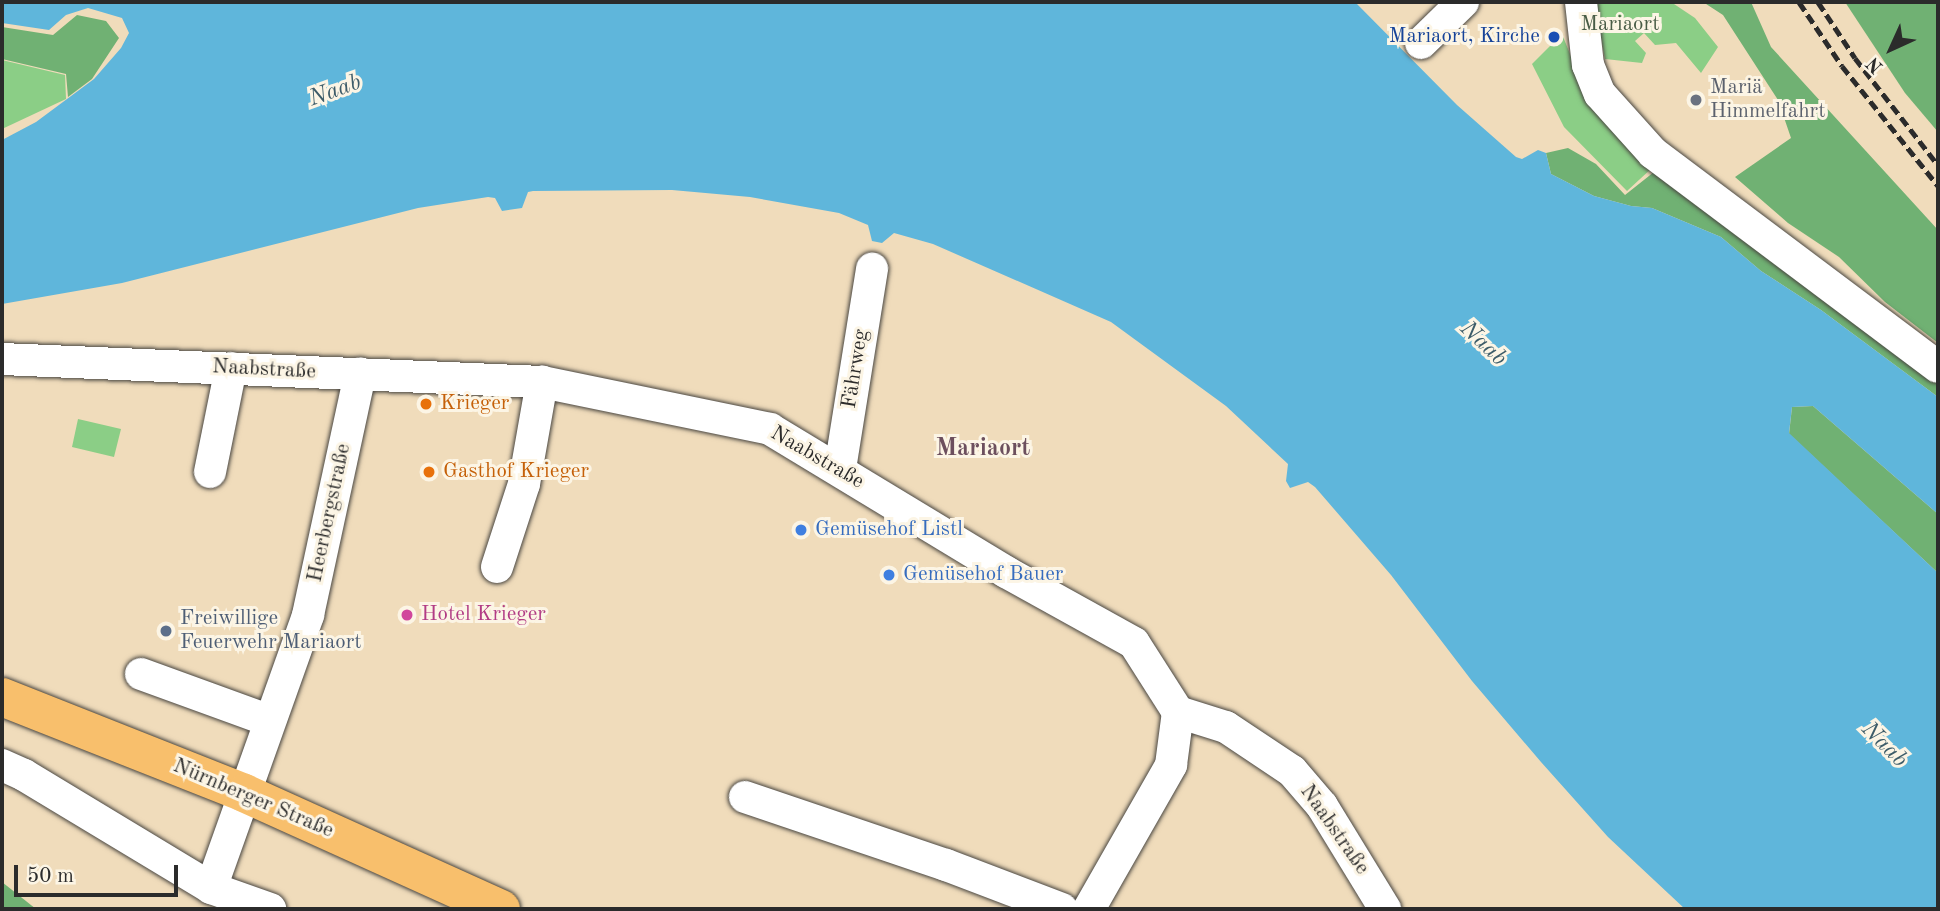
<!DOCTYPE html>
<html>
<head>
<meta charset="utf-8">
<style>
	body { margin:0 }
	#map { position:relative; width:1940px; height:911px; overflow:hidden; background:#f0dcbb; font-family:"Old Standard TT",serif }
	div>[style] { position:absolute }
	.green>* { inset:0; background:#8bce86 }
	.forest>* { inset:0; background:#70b173 }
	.water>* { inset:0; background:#5fb6db }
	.roads { filter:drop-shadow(0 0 2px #494641) drop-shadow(0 0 2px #494641) }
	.minor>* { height:32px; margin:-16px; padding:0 16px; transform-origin:16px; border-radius:16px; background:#fff }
	.major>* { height:38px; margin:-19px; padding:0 19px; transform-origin:19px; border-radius:19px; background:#f8bf6c }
	.rail>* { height:5px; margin-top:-2.5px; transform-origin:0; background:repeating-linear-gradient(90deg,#2b2b2b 0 10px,transparent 0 15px) }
	.dots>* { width:19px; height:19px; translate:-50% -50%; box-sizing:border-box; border:4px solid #fcf5e5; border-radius:50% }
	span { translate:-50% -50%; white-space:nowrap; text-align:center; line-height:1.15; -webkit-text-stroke:6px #fcf5e5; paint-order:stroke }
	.park-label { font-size:21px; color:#485c46 }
	.transit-label { font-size:21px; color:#164399 }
	.right { translate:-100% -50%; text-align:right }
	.worship-label { font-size:21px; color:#5b616d }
	.left { translate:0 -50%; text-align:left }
	.street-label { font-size:21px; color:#2b2b2b }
	.food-label { font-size:21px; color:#c56008 }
	.shop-label { font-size:21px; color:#366cbe }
	.hotel-label { font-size:21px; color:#b23c85 }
	.service-label { font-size:21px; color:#4e5e75 }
	.water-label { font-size:23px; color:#3d5c69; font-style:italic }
	.quarter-label { font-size:24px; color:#6c4f5d; font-weight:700 }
	.frame { position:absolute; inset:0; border:4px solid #2b2b2b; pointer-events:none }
	.north { position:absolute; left:1856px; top:14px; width:70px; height:70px; -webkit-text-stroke:5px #fcf5e5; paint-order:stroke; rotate:225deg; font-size:19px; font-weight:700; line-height:28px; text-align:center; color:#2b2b2b }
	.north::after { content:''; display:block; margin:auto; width:24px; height:32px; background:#2b2b2b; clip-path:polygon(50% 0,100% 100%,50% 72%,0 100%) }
	.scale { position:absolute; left:14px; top:865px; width:164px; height:32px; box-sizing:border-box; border:4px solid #2b2b2b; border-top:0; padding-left:9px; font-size:21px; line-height:24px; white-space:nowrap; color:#2b2b2b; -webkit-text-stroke:5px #fcf5e5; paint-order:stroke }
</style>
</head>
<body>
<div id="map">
	<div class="green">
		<i style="clip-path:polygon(1594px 2px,1671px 2px,1695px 18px,1718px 47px,1701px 73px,1676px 43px,1655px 45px,1644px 33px,1635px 41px,1646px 53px,1642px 63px,1605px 59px)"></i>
		<i style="clip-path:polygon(1562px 34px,1590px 104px,1652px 168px,1627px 191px,1564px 127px,1532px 64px)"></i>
		<i style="clip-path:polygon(2px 60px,65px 75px,66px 99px,2px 129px)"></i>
		<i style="clip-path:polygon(78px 419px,121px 429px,114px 457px,72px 447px)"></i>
	</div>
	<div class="forest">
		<i style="clip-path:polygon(1703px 2px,1751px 2px,1771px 47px,1938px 230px,1938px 343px,1885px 302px,1839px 257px,1788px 223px,1735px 177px,1791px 138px,1778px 100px,1723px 15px)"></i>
		<i style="clip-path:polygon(1845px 2px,1938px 2px,1938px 132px,1905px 93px)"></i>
		<i style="clip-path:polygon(77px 15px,106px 21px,119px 38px,92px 79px,68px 97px,66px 74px,2px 59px,2px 27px,53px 35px)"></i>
		<i style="clip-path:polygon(1568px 148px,1596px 164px,1625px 195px,1654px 172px,1938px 375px,1938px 397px,1821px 310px,1761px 271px,1721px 237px,1652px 208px,1631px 206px,1594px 196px,1551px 174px,1546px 153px)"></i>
		<i style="clip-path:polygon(1813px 406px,1938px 514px,1938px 573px,1789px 434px,1792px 407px)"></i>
		<i style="clip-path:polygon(2px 882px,36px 909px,2px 909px)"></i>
	</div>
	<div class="water">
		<i style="clip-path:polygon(2px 2px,1355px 2px,1457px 105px,1516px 157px,1522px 159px,1538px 150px,1546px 153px,1551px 174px,1594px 196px,1631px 206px,1652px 208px,1721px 237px,1761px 271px,1821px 310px,1938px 397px,1938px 514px,1813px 406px,1792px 407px,1789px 433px,1938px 573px,1938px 909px,1685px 909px,1608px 837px,1541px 762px,1472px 681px,1391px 575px,1315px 487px,1308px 482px,1290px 488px,1286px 481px,1288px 464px,1226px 406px,1111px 322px,933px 244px,894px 233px,882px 243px,872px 241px,868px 225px,839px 213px,750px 197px,672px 190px,533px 191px,528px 192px,522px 208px,502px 211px,495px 198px,488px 197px,418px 208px,122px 283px,2px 304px,2px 140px,36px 122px,94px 79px,121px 48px,129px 33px,122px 18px,88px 8px,66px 15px,49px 30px,2px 23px)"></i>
	</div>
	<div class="roads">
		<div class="minor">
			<i style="left:1581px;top:2px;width:63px;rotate:83.7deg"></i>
			<i style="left:1588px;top:65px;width:31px;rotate:68deg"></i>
			<i style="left:1600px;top:94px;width:79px;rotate:48.1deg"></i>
			<i style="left:1653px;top:153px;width:356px;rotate:36.9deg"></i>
			<i style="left:1421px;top:43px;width:59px;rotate:-44.3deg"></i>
			<i style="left:2px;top:359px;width:540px;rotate:2.44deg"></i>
			<i style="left:542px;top:382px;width:233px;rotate:11.6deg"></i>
			<i style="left:770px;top:429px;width:276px;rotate:31.2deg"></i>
			<i style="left:1006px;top:572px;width:146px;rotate:29deg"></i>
			<i style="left:1134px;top:643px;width:82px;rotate:57.5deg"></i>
			<i style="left:1178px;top:712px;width:50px;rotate:17.4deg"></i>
			<i style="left:1226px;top:727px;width:79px;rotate:33.7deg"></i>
			<i style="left:1292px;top:771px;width:46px;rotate:49.4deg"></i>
			<i style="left:1322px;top:806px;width:121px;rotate:58.5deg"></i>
			<i style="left:840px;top:469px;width:203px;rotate:-80.9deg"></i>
			<i style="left:210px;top:472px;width:106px;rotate:-78.6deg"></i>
			<i style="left:497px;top:567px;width:87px;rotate:-72deg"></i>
			<i style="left:524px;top:484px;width:104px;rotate:-80deg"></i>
			<i style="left:141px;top:674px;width:137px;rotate:20deg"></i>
			<i style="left:2px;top:765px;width:24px;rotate:24deg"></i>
			<i style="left:24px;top:775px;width:218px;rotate:31.1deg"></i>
			<i style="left:211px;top:888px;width:63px;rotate:19.6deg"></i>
			<i style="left:745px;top:797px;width:212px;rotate:18.7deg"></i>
			<i style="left:946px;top:865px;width:124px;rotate:20.8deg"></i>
			<i style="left:211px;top:888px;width:290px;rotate:-70.4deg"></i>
			<i style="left:308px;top:615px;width:247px;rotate:-77.8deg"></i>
			<i style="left:1089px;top:909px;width:166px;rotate:-60.3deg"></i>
			<i style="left:1171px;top:765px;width:53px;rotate:-82.5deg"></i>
		</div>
		<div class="major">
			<i style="left:2px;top:697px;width:260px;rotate:21.6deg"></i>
			<i style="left:244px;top:793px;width:282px;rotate:24.3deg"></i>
		</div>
	</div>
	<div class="rail">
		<i style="left:1799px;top:2px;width:77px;rotate:56.1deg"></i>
		<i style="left:1842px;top:66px;width:154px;rotate:51.3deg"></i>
		<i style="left:1818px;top:2px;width:67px;rotate:56.5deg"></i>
		<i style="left:1855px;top:58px;width:135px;rotate:52.2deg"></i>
	</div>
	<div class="dots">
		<i style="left:1554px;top:37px;background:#1a4fb4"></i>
		<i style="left:1696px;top:100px;background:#6b7280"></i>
		<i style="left:426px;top:404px;background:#e8710a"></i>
		<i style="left:429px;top:472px;background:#e8710a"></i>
		<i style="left:801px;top:530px;background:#3f7fe0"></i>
		<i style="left:889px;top:575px;background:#3f7fe0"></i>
		<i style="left:407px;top:615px;background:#d1479c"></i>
		<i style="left:166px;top:631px;background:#5c6f8a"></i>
	</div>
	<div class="park-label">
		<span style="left:1620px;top:25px">Mariaort</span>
	</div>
	<div class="transit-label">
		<span class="right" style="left:1540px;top:37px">Mariaort, Kirche</span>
	</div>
	<div class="worship-label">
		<span class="left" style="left:1710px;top:100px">Mariä<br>Himmelfahrt</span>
	</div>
	<div class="street-label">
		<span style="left:856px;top:369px;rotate:-81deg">Fährweg</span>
		<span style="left:264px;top:370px;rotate:3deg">Naabstraße</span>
		<span style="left:817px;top:458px;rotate:30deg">Naabstraße</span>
		<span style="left:330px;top:513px;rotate:-78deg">Heerbergstraße</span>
		<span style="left:253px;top:799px;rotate:23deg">Nürnberger Straße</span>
		<span style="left:1334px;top:830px;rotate:55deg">Naabstraße</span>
	</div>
	<div class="food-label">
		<span class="left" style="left:440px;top:404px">Krieger</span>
		<span class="left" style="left:443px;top:472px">Gasthof Krieger</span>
	</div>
	<div class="shop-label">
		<span class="left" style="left:815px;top:530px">Gemüsehof Listl</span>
		<span class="left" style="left:903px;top:575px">Gemüsehof Bauer</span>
	</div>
	<div class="hotel-label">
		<span class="left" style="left:421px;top:615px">Hotel Krieger</span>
	</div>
	<div class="service-label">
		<span class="left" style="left:180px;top:631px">Freiwillige<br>Feuerwehr Mariaort</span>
	</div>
	<div class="water-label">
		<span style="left:335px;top:91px;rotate:-20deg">Naab</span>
		<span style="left:1483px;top:344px;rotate:43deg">Naab</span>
		<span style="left:1884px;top:745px;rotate:45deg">Naab</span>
	</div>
	<div class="quarter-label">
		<span style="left:983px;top:450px">Mariaort</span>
	</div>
	<div class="frame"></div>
	<div class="north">N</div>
	<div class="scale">50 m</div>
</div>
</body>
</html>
